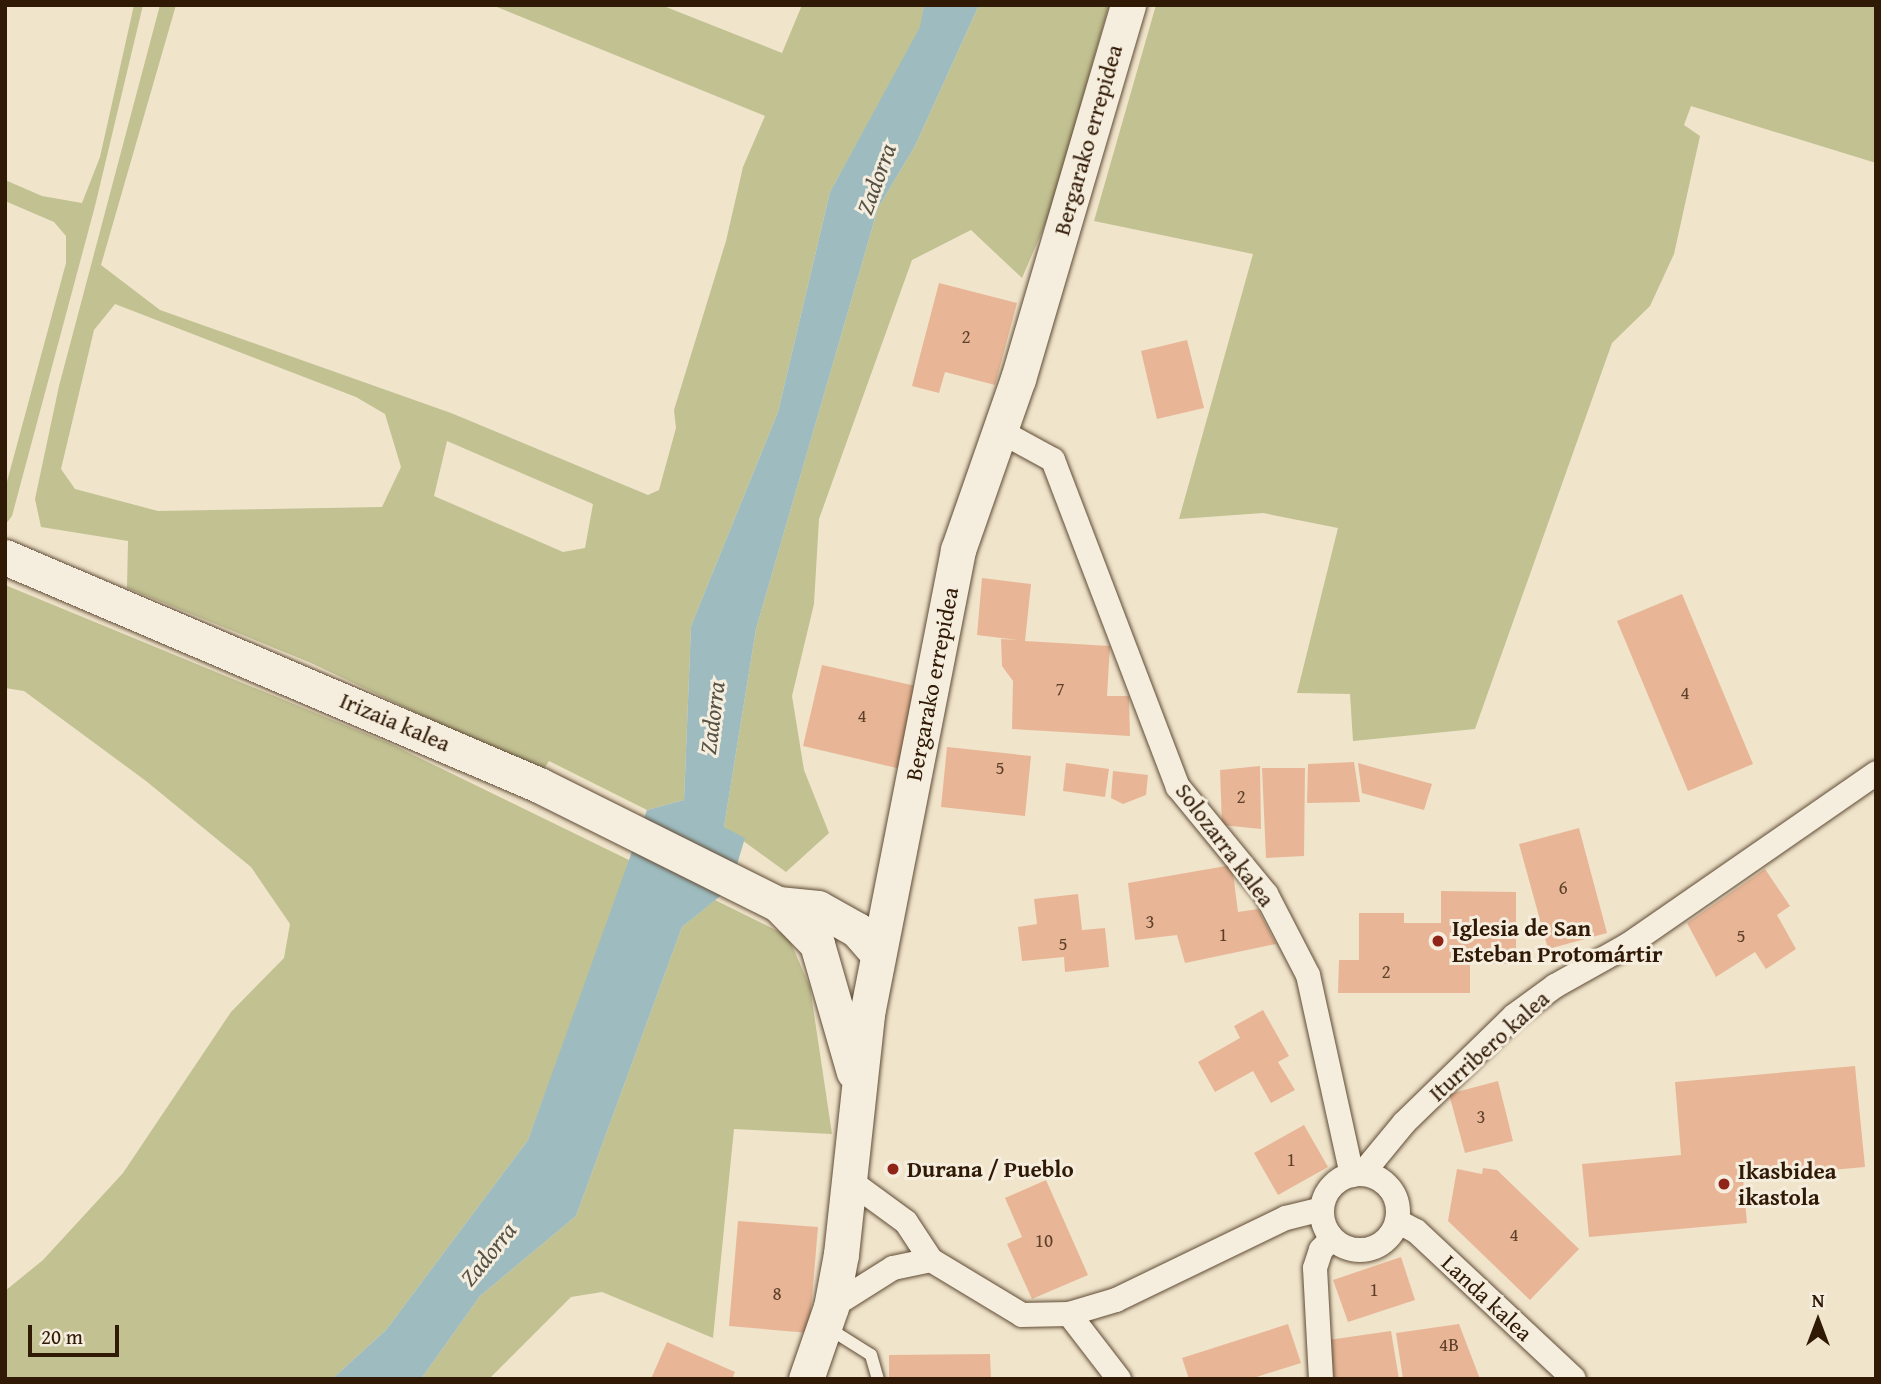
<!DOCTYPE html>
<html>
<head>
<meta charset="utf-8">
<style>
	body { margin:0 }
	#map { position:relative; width:1881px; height:1384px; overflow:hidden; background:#f0e4cb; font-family:"Gentium Book Plus",serif }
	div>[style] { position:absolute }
	.green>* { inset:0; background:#c2c192 }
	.water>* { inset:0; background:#9ebcc0 }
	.building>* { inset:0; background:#e8b697 }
	.roads { filter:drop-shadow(0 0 2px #604c36) drop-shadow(0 0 2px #604c36) }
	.lane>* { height:12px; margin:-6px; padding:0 6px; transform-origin:6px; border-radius:6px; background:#f5eddd }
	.street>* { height:24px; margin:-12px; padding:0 12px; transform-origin:12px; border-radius:12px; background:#f5eddd }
	.street>.ring { margin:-12px; padding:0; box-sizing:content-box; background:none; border:24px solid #f5eddd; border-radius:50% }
	.secondary>* { height:35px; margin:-17.5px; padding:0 17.5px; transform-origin:17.5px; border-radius:17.5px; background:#f5eddd }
	.dots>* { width:19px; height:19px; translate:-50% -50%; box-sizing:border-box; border:4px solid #f5eddd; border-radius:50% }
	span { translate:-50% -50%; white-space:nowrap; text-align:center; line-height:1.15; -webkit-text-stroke:6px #f5eddd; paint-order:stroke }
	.number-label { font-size:19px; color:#5e402a }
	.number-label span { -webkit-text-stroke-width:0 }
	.street-label { font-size:23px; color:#301905 }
	.poi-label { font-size:23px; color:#301905; font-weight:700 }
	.left { translate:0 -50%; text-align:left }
	.water-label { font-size:24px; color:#565246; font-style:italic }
	.frame { position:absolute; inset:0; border:7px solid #301905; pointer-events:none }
	.north { position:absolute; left:1783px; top:1286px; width:70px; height:70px; -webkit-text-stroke:5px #f5eddd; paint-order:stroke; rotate:0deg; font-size:19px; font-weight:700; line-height:28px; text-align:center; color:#301905 }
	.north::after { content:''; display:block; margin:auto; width:24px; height:32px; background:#301905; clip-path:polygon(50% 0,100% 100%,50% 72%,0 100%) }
	.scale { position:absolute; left:28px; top:1325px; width:91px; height:32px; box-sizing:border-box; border:4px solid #301905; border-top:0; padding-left:9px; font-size:21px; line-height:24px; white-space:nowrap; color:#301905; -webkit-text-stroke:5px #f5eddd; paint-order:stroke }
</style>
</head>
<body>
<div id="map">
	<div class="green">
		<i style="clip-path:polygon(134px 5px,143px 5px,95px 206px,12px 516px,5px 525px,5px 489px,66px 263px,66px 236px,54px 222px,5px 201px,5px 180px,42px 196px,82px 203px,100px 157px)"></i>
		<i style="clip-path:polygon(evenodd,160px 5px,176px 5px,101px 265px,160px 310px,451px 413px,648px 495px,659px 490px,676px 428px,674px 410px,726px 241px,743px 167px,765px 116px,492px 5px,661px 5px,782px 53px,802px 5px,924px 5px,921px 27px,830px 192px,778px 412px,691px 626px,684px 800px,647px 810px,549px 761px,542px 772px,311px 663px,127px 588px,128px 541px,41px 527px,35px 499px,59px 386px,160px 5px,115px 304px,356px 397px,385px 414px,401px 467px,382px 507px,158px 511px,75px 489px,61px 469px,94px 330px,115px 304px,160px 5px,447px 441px,593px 504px,585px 548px,563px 552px,434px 496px,447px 441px)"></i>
		<i style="clip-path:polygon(979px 5px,1109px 5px,1050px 213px,1022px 278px,971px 230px,912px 260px,819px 519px,814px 604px,792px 696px,804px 770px,829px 833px,786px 872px,724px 827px,756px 629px,878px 208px,915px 146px)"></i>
		<i style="clip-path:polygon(1156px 5px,1876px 5px,1876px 163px,1691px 106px,1684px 125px,1700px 136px,1674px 254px,1650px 306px,1612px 343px,1475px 729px,1353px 741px,1350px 694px,1297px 693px,1338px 528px,1263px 513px,1179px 519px,1253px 254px,1094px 221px)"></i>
		<i style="clip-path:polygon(5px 585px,391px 744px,631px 861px,528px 1140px,386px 1330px,332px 1379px,5px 1379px,5px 1291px,43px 1260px,123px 1173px,231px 1012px,284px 958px,290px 924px,251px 867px,146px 781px,24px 691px,5px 688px)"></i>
		<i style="clip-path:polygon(715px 900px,788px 936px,810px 987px,832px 1134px,734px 1129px,713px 1338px,602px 1292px,571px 1297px,489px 1379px,421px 1379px,480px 1296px,576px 1216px,682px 927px)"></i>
	</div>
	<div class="water">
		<i style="clip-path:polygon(924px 5px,979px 5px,915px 146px,878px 208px,756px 629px,724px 827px,745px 838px,735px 871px,724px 893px,682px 927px,576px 1216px,480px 1296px,421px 1379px,332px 1379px,386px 1330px,528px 1140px,647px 810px,684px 800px,691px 626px,778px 412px,830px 192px,920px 27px)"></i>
	</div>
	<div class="building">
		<i style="clip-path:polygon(939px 283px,1017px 303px,995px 385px,945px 372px,939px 393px,912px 386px)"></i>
		<i style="clip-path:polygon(1187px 340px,1204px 408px,1157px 419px,1141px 351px)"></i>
		<i style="clip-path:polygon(982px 578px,1031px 584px,1025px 641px,1110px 646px,1107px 696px,1129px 696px,1130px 736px,1012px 729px,1013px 681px,1002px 666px,1001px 639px,1019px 640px,977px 635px)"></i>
		<i style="clip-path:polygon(1682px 594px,1753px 764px,1688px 791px,1617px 621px)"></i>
		<i style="clip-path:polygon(822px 665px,920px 687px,901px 769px,803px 746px)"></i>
		<i style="clip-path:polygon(947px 747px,1031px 756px,1025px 816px,941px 807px)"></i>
		<i style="clip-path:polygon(1354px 762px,1360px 802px,1307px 803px,1308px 764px)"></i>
		<i style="clip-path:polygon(1066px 763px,1109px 769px,1105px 797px,1063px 791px)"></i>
		<i style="clip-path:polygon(1358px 763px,1432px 784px,1424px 810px,1362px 793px)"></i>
		<i style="clip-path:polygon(1260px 766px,1261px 829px,1222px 825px,1220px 770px)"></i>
		<i style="clip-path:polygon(1262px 768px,1305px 768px,1304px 856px,1266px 858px)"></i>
		<i style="clip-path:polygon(1113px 771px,1148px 775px,1146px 795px,1123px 804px,1111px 798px)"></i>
		<i style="clip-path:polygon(1579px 828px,1607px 933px,1548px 949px,1519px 844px)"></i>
		<i style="clip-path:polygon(1232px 865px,1238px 912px,1258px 909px,1276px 944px,1185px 963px,1177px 935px,1135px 940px,1128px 883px)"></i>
		<i style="clip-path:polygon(1765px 869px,1790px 906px,1777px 915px,1796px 949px,1766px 969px,1755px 952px,1716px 977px,1687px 923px)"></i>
		<i style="clip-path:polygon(1441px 891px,1516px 892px,1516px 964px,1470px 963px,1470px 993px,1338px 993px,1339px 960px,1359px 960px,1359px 913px,1404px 913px,1404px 923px,1441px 923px)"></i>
		<i style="clip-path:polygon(1078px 894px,1082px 930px,1105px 928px,1109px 967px,1065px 972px,1064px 957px,1022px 961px,1018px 927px,1037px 924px,1034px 899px)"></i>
		<i style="clip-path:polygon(1263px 1010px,1289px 1056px,1278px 1062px,1295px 1090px,1271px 1103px,1253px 1071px,1215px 1092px,1198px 1062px,1240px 1038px,1234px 1026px)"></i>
		<i style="clip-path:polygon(1855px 1066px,1865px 1167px,1743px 1178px,1747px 1223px,1589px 1237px,1582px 1164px,1681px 1155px,1675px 1082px)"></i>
		<i style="clip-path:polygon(1498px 1081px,1513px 1141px,1465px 1153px,1449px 1094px)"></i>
		<i style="clip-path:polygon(1304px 1125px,1328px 1167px,1278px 1195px,1254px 1153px)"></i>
		<i style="clip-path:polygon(1483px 1168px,1497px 1170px,1579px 1249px,1530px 1300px,1448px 1221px,1457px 1169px,1482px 1174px)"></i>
		<i style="clip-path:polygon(1046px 1180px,1088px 1275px,1032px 1299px,1007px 1244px,1022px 1237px,1005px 1198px)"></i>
		<i style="clip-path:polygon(738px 1221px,818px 1227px,809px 1333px,729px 1326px)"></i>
		<i style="clip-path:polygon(1401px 1257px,1415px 1300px,1348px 1322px,1333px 1280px)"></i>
		<i style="clip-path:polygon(1288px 1324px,1301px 1363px,1250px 1379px,1189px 1379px,1182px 1358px)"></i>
		<i style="clip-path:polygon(1459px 1324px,1480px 1379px,1403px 1379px,1396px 1333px)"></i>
		<i style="clip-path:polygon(1391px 1331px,1399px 1379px,1334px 1379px,1328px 1340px)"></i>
		<i style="clip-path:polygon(667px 1342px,735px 1372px,732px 1379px,651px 1379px)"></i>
		<i style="clip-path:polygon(990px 1354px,991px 1379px,889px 1379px,889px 1355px)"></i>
	</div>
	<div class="roads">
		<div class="lane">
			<i style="left:825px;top:1326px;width:54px;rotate:32.2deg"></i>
			<i style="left:871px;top:1355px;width:25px;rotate:74deg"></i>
		</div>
		<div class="street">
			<i style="left:1000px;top:431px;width:60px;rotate:28.7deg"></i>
			<i style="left:1053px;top:460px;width:350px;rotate:69.1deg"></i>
			<i style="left:1178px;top:787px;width:139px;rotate:50.6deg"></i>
			<i style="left:1266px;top:894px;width:91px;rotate:62.6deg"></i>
			<i style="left:1308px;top:975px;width:205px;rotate:77.6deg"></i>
			<i class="ring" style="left:1322px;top:1174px;width:52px;height:52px"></i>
			<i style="left:1362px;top:1174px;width:66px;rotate:-50.5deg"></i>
			<i style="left:1404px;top:1123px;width:153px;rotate:-44.2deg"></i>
			<i style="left:1514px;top:1016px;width:51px;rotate:-36.2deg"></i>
			<i style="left:1555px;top:986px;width:84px;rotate:-29.3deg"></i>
			<i style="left:1628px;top:945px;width:302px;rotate:-34.7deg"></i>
			<i style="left:850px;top:1181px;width:69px;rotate:36.2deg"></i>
			<i style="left:906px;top:1222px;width:45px;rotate:56.7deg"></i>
			<i style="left:931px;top:1260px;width:106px;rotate:31.1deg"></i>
			<i style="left:1022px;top:1315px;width:47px;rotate:-1.2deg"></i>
			<i style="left:1069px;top:1314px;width:49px;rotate:-16.6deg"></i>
			<i style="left:1116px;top:1300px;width:189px;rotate:-25.8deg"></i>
			<i style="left:1286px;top:1218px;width:37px;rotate:-14deg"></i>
			<i style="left:1397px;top:1221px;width:21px;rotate:28deg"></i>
			<i style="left:1416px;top:1231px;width:216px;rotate:43.1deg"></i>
			<i style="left:831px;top:1307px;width:73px;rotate:-32.2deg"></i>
			<i style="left:893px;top:1268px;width:39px;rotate:-12deg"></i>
			<i style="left:1069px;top:1314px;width:82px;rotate:52.4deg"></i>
			<i style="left:1321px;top:1379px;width:111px;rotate:-93.1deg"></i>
			<i style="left:1315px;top:1268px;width:19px;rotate:-72deg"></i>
			<i style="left:1321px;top:1250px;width:16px;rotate:-47deg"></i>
		</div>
		<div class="secondary">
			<i style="left:5px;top:557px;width:581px;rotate:23.12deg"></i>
			<i style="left:539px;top:785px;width:267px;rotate:26.5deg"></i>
			<i style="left:778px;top:904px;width:40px;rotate:5.7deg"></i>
			<i style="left:818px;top:908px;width:45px;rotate:29.4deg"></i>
			<i style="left:857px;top:930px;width:30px;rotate:49deg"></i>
			<i style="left:778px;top:904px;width:56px;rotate:45.7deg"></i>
			<i style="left:817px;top:944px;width:133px;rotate:73.9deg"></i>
			<i style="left:806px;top:1379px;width:76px;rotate:-70.9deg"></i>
			<i style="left:831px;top:1307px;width:54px;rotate:-79.3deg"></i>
			<i style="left:841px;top:1254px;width:241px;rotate:-83.8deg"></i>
			<i style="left:867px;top:1014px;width:473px;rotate:-78.9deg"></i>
			<i style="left:958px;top:550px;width:181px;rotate:-70.7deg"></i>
			<i style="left:1018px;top:379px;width:390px;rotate:-73.6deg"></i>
		</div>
	</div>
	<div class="dots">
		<i style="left:1438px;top:941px;background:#8f2418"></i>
		<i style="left:893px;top:1169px;background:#8f2418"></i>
		<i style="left:1724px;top:1184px;background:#8f2418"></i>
	</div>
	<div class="number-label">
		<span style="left:966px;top:337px">2</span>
		<span style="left:1060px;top:689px">7</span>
		<span style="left:1685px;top:693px">4</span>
		<span style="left:862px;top:716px">4</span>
		<span style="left:1000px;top:768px">5</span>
		<span style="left:1241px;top:797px">2</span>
		<span style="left:1563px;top:888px">6</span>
		<span style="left:1150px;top:922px">3</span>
		<span style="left:1223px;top:935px">1</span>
		<span style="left:1741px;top:936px">5</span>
		<span style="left:1063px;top:944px">5</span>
		<span style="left:1386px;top:972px">2</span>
		<span style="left:1481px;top:1117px">3</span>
		<span style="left:1291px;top:1160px">1</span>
		<span style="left:1514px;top:1235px">4</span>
		<span style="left:1044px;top:1241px">10</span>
		<span style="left:1374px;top:1290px">1</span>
		<span style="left:777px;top:1294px">8</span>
		<span style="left:1449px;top:1345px">4B</span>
	</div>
	<div class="street-label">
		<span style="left:1088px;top:140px;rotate:-74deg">Bergarako errepidea</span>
		<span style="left:932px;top:684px;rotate:-79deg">Bergarako errepidea</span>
		<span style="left:395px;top:722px;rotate:23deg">Irizaia kalea</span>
		<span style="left:1225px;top:845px;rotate:53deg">Solozarra kalea</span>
		<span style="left:1489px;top:1046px;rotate:-42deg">Iturribero kalea</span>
		<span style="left:1487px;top:1298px;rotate:43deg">Landa kalea</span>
	</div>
	<div class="poi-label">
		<span class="left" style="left:1452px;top:941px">Iglesia de San<br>Esteban Protomártir</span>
		<span class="left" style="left:907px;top:1169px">Durana / Pueblo</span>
		<span class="left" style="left:1738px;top:1184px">Ikasbidea<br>ikastola</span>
	</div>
	<div class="water-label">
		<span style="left:876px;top:179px;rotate:-70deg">Zadorra</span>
		<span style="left:712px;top:718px;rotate:-83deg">Zadorra</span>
		<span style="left:488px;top:1254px;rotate:-51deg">Zadorra</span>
	</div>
	<div class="frame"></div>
	<div class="north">N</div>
	<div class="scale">20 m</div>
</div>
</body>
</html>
